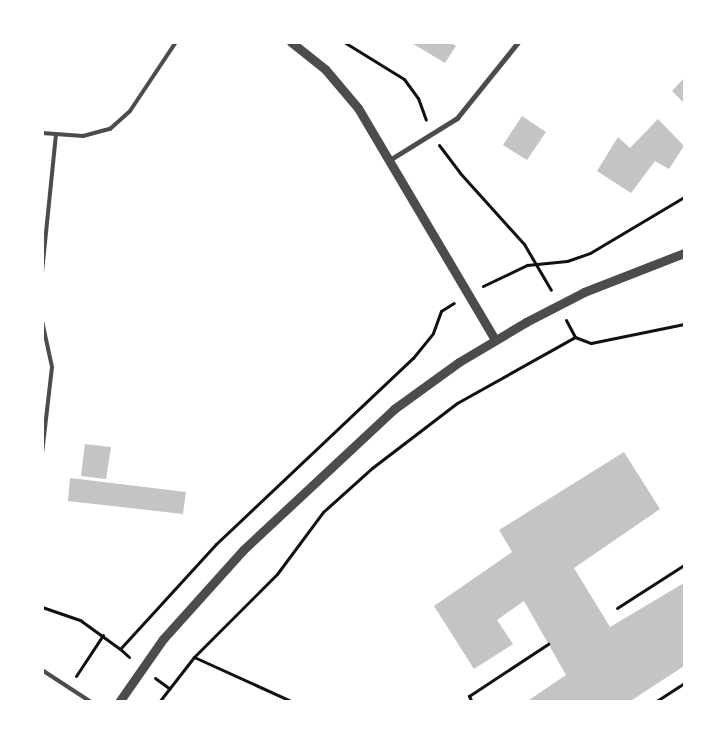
<!DOCTYPE html>
<html>
<head>
<meta charset="utf-8">
<style>
	body { margin:0 }
	#map { position:relative; width:727px; height:744px; overflow:hidden; background:#fff; font-family:"PT Sans",sans-serif }
	div>[style] { position:absolute }
	.building>* { inset:0; background:#c4c4c4 }
	.path>* { height:3px; margin:-1.5px; padding:0 1.5px; transform-origin:1.5px; border-radius:1.5px; background:#111 }
	.service>* { height:4px; margin:-2px; padding:0 2px; transform-origin:2px; border-radius:2px; background:#4c4c4c }
	.minor>* { height:5px; margin:-2.5px; padding:0 2.5px; transform-origin:2.5px; border-radius:2.5px; background:#4c4c4c }
	.tertiary>* { height:9px; margin:-4.5px; padding:0 4.5px; transform-origin:4.5px; border-radius:4.5px; background:#4c4c4c }
	span { translate:-50% -50%; white-space:nowrap; text-align:center; line-height:1.15; -webkit-text-stroke:4px #fff; paint-order:stroke }
	.frame { position:absolute; inset:0; border:44px solid #fff; pointer-events:none }
</style>
</head>
<body>
<div id="map">
	<div class="building">
		<i style="clip-path:polygon(410px 42px,450px 42px,456px 46px,445px 63px)"></i>
		<i style="clip-path:polygon(684px 78px,684px 103px,672px 91px)"></i>
		<i style="clip-path:polygon(522px 116px,546px 132px,527px 160px,503px 145px)"></i>
		<i style="clip-path:polygon(658px 119px,684px 146px,669px 169px,655px 161px,631px 193px,597px 171px,618px 137px,630px 148px)"></i>
		<i style="clip-path:polygon(85px 444px,111px 447px,106px 479px,81px 476px)"></i>
		<i style="clip-path:polygon(624px 452px,660px 509px,574px 568px,610px 627px,684px 583px,684px 666px,629px 702px,526px 702px,566px 675px,524px 601px,497px 620px,513px 644px,474px 669px,434px 606px,512px 552px,499px 530px)"></i>
		<i style="clip-path:polygon(70px 478px,186px 492px,183px 514px,68px 501px)"></i>
	</div>
	<div class="path">
		<i style="left:344px;top:42px;width:70px;rotate:31.7deg"></i>
		<i style="left:404px;top:79px;width:24px;rotate:54deg"></i>
		<i style="left:418px;top:98px;width:23px;rotate:70deg"></i>
		<i style="left:439px;top:145px;width:35px;rotate:53deg"></i>
		<i style="left:460px;top:173px;width:96px;rotate:48deg"></i>
		<i style="left:524px;top:244px;width:53px;rotate:59.6deg"></i>
		<i style="left:483px;top:286px;width:49px;rotate:-25.5deg"></i>
		<i style="left:527px;top:265px;width:40px;rotate:-5.7deg"></i>
		<i style="left:567px;top:261px;width:24px;rotate:-19deg"></i>
		<i style="left:590px;top:253px;width:109px;rotate:-30.8deg"></i>
		<i style="left:566px;top:320px;width:19px;rotate:62deg"></i>
		<i style="left:575px;top:337px;width:17px;rotate:21deg"></i>
		<i style="left:591px;top:343px;width:95px;rotate:-11.5deg"></i>
		<i style="left:42px;top:607px;width:40px;rotate:18.9deg"></i>
		<i style="left:80px;top:620px;width:49px;rotate:35.9deg"></i>
		<i style="left:617px;top:608px;width:80px;rotate:-32.7deg"></i>
		<i style="left:129px;top:657px;width:12px;rotate:-138deg"></i>
		<i style="left:120px;top:649px;width:142px;rotate:-47.6deg"></i>
		<i style="left:216px;top:544px;width:271px;rotate:-43.4deg"></i>
		<i style="left:413px;top:358px;width:32px;rotate:-51deg"></i>
		<i style="left:433px;top:333px;width:23px;rotate:-70deg"></i>
		<i style="left:441px;top:311px;width:15px;rotate:-32deg"></i>
		<i style="left:194px;top:657px;width:109px;rotate:24.4deg"></i>
		<i style="left:76px;top:676px;width:49px;rotate:-56.6deg"></i>
		<i style="left:155px;top:678px;width:17px;rotate:36deg"></i>
		<i style="left:159px;top:702px;width:57px;rotate:-52.1deg"></i>
		<i style="left:194px;top:657px;width:117px;rotate:-45deg"></i>
		<i style="left:277px;top:574px;width:77px;rotate:-53.4deg"></i>
		<i style="left:323px;top:512px;width:66px;rotate:-41.9deg"></i>
		<i style="left:372px;top:468px;width:107px;rotate:-37.4deg"></i>
		<i style="left:457px;top:403px;width:135px;rotate:-29.2deg"></i>
		<i style="left:472px;top:702px;width:7px;rotate:-117deg"></i>
		<i style="left:469px;top:696px;width:95px;rotate:-33.4deg"></i>
		<i style="left:655px;top:702px;width:35px;rotate:-33deg"></i>
	</div>
	<div class="service">
		<i style="left:42px;top:133px;width:41px;rotate:4.2deg"></i>
		<i style="left:83px;top:136px;width:28px;rotate:-15deg"></i>
		<i style="left:110px;top:129px;width:27px;rotate:-42deg"></i>
		<i style="left:130px;top:111px;width:83px;rotate:-56.3deg"></i>
		<i style="left:42px;top:272px;width:138px;rotate:-84.2deg"></i>
		<i style="left:42px;top:321px;width:47px;rotate:77.7deg"></i>
		<i style="left:52px;top:367px;width:87px;rotate:96.6deg"></i>
		<i style="left:42px;top:670px;width:59px;rotate:33.1deg"></i>
	</div>
	<div class="minor">
		<i style="left:391px;top:159px;width:78px;rotate:-31.8deg"></i>
		<i style="left:457px;top:118px;width:97px;rotate:-51.2deg"></i>
	</div>
	<div class="tertiary">
		<i style="left:291px;top:42px;width:43px;rotate:38.5deg"></i>
		<i style="left:325px;top:69px;width:51px;rotate:49.8deg"></i>
		<i style="left:358px;top:108px;width:269px;rotate:59.4deg"></i>
		<i style="left:119px;top:702px;width:77px;rotate:-55.1deg"></i>
		<i style="left:163px;top:639px;width:120px;rotate:-48deg"></i>
		<i style="left:243px;top:550px;width:207px;rotate:-43deg"></i>
		<i style="left:394px;top:409px;width:80px;rotate:-35.9deg"></i>
		<i style="left:459px;top:362px;width:78px;rotate:-30.8deg"></i>
		<i style="left:526px;top:322px;width:65px;rotate:-27.3deg"></i>
		<i style="left:584px;top:292px;width:107px;rotate:-21.3deg"></i>
	</div>
	<div class="frame"></div>
</div>
</body>
</html>
